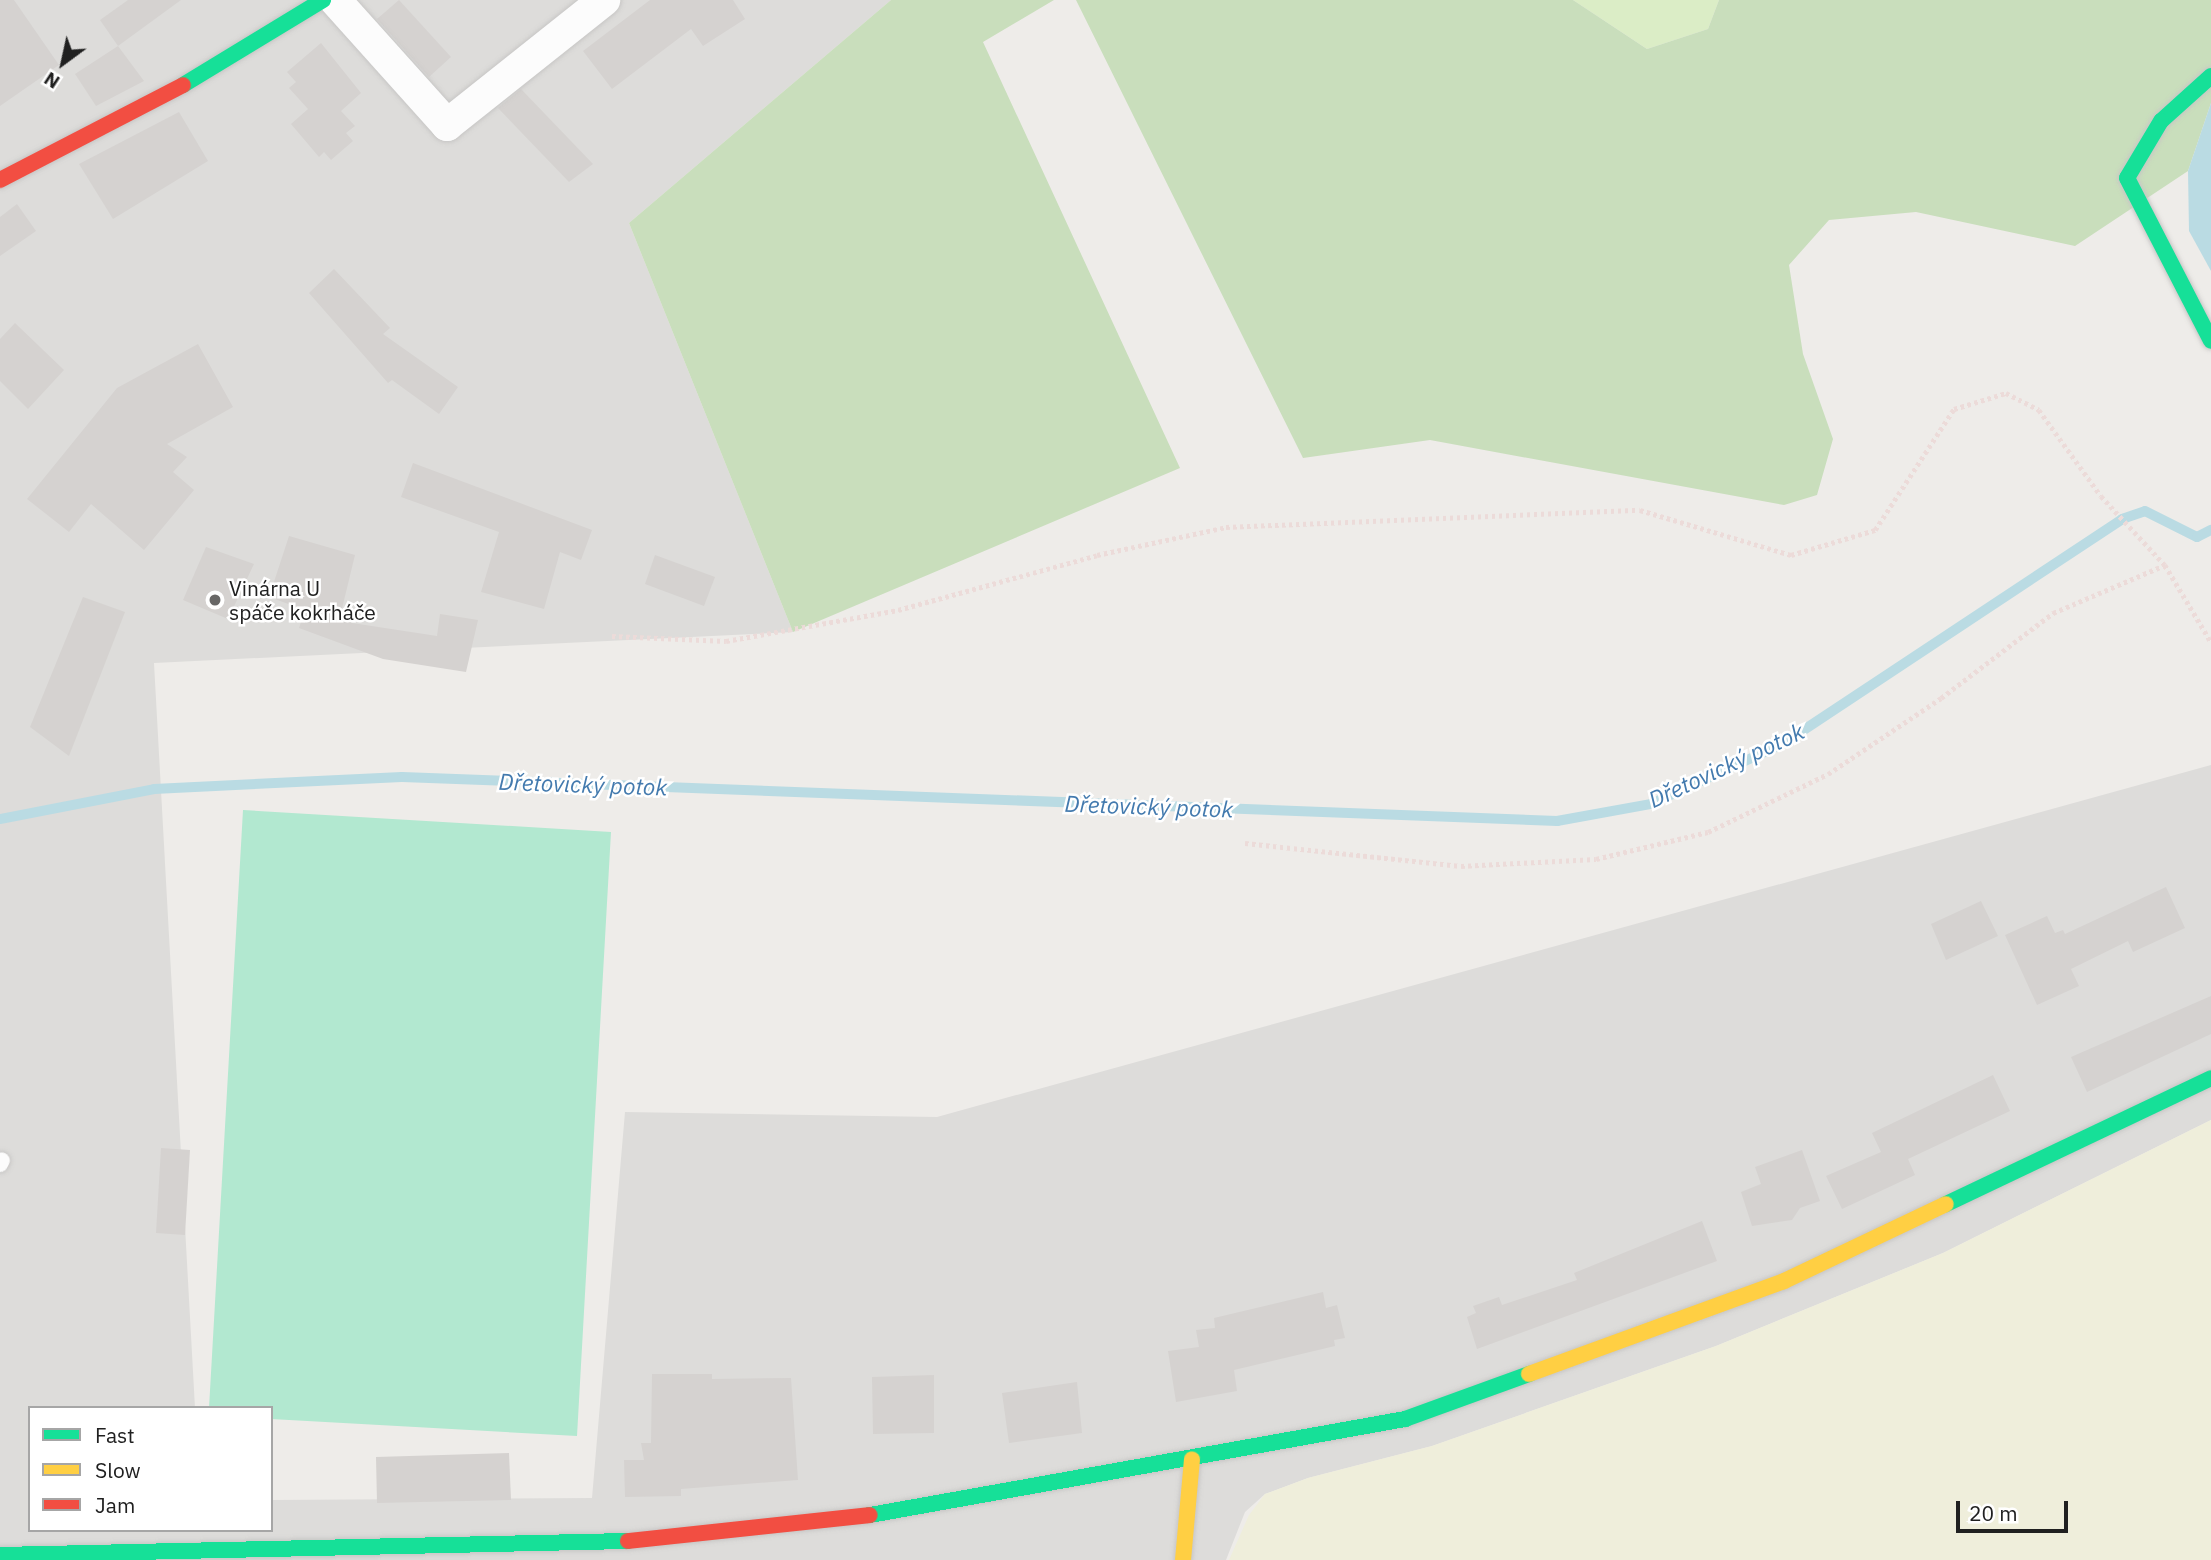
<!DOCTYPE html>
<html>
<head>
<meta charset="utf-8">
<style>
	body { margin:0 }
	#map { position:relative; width:2211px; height:1560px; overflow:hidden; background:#eeece9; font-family:"IBM Plex Sans",sans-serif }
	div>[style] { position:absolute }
	.residential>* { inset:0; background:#dddcda }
	.farmland>* { inset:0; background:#efeedb }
	.grass>* { inset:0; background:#dbedc6 }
	.forest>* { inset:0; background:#c9debc }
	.pitch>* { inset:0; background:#b2e8d0 }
	.water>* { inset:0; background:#badbe3 }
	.stream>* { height:10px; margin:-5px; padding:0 5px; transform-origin:5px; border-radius:5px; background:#badbe3 }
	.building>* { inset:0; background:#d5d2d0 }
	.path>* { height:4.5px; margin-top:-2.25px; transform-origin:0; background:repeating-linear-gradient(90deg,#ecdbd9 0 3.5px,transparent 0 7px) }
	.roads { filter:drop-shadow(0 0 2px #c7c6c5) drop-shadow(0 0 2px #c7c6c5) }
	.lane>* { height:16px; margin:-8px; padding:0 8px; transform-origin:8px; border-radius:8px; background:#fcfcfc }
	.street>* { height:32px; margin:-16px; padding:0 16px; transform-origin:16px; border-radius:16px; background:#fcfcfc }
	.fast>* { height:16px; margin:-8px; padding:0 8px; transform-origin:8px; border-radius:8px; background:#16e098 }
	.slow>* { height:16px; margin:-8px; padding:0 8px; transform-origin:8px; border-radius:8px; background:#ffcf43 }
	.jam>* { height:16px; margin:-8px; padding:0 8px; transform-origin:8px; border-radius:8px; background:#f24e42 }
	.dots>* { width:19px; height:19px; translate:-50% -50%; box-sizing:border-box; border:4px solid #fff; border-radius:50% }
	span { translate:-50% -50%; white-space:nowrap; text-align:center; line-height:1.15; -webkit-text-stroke:5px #fff; paint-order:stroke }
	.poi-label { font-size:21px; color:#202020 }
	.left { translate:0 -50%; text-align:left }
	.water-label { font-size:23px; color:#437aae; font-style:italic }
	.legend { position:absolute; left:28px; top:1406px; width:245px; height:126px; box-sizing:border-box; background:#fff; border:2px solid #a6a6a6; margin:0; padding:9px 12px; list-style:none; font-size:21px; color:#202020 }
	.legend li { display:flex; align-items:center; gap:14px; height:35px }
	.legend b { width:35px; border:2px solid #a6a6a6 }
	.north { position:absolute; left:28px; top:28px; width:70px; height:70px; -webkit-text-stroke:5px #fff; paint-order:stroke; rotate:213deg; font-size:19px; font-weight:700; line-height:28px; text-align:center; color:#202020 }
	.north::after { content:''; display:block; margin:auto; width:24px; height:32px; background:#202020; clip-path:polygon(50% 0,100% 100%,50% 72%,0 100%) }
	.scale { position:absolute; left:1956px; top:1501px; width:112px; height:32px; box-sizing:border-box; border:4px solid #202020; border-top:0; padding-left:9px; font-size:21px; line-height:24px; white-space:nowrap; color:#202020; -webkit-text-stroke:5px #fff; paint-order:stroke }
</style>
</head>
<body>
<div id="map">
	<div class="residential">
		<i style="clip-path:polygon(0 0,891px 0,629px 223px,793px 632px,154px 663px,195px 1408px,30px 1408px,30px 1530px,271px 1530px,271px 1500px,592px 1498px,625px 1112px,937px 1117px,2211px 765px,2211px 1120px,1943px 1253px,1716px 1346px,1432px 1446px,1308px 1478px,1265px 1494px,1245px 1512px,1226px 1560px,0 1560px)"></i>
	</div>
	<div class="farmland">
		<i style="clip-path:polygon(2211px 1120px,2211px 1560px,1229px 1560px,1249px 1515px,1265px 1494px,1308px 1478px,1432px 1446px,1716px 1346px,1943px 1253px)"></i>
	</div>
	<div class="grass">
		<i style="clip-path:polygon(1573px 0,1719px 0,1708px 29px,1647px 49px)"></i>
	</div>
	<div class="forest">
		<i style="clip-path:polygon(891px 0,1054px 0,983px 42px,1180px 468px,793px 632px,629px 223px)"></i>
		<i style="clip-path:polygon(1076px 0,1573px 0,1647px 49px,1708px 29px,1719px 0,2211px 0,2211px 103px,2188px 171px,2075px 246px,1916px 212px,1829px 220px,1789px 265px,1803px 354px,1833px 439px,1817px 495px,1784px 505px,1430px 440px,1303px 458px)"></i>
	</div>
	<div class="pitch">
		<i style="clip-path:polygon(243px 810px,611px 832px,577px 1436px,271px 1419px,271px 1408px,209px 1408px)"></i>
	</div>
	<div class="water">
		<i style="clip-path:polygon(2211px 103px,2211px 271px,2189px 231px,2188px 171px)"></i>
	</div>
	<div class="stream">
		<i style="left:0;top:819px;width:157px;rotate:-11deg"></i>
		<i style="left:154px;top:789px;width:248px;rotate:-2.8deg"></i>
		<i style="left:402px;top:777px;width:1156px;rotate:2.18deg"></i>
		<i style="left:1557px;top:821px;width:96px;rotate:-10.3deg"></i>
		<i style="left:1651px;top:804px;width:146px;rotate:-24.6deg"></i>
		<i style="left:1784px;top:743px;width:405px;rotate:-33.5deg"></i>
		<i style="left:2122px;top:519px;width:24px;rotate:-19deg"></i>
		<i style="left:2145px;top:511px;width:58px;rotate:26.6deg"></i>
		<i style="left:2197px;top:537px;width:16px;rotate:-27deg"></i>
	</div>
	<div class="building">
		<i style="clip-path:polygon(0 0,14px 0,59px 65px,0 106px)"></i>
		<i style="clip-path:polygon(128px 0,181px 0,118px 46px,100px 20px)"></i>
		<i style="clip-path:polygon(399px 0,451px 57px,429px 77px,377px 19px)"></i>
		<i style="clip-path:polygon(650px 0,733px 0,745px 19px,703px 46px,691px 29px,612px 89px,583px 51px)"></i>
		<i style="clip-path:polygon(321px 43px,361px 93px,341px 111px,355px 126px,346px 133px,353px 141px,331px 160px,324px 152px,319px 157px,291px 124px,308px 109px,289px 88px,296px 82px,287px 72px)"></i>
		<i style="clip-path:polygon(118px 46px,144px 81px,96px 106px,75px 74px)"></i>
		<i style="clip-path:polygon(521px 89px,593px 164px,569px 182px,498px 108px)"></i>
		<i style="clip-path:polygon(179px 112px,208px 161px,113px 219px,79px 164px)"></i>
		<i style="clip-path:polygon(17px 204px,36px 231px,0 256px,0 217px)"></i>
		<i style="clip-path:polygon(334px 269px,390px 328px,383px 334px,458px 387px,439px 414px,392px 380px,388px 383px,309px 293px)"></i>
		<i style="clip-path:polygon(15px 323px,64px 370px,28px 409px,0 381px,0 339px)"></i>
		<i style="clip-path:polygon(198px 344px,233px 407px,167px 444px,187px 457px,173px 472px,194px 490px,144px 550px,91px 504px,69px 532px,27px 499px,117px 388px)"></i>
		<i style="clip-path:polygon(413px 463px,592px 530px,581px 560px,560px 552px,544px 609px,481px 592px,499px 532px,401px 497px)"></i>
		<i style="clip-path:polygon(289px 536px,355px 555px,339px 621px,437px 636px,440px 614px,478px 620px,466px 672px,383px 659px,299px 628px,305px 610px,269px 597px)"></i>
		<i style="clip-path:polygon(206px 547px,254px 564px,228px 619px,183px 600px)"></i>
		<i style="clip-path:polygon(655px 555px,715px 577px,704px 606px,645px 584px)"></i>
		<i style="clip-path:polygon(83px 597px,125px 612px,69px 756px,30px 727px)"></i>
		<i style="clip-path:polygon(2166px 887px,2185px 928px,2133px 952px,2128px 941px,2071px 969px,2079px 986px,2037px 1005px,2005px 935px,2047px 916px,2055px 933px,2063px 930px,2065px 934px)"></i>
		<i style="clip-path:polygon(1981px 901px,1998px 936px,1946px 960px,1931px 924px)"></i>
		<i style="clip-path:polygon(2211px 996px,2211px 1034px,2087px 1092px,2071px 1057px)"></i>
		<i style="clip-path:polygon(1993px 1075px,2010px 1111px,1908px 1159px,1915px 1175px,1842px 1209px,1826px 1176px,1881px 1152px,1872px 1133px)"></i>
		<i style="clip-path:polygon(161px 1148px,190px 1150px,185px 1235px,156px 1233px)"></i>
		<i style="clip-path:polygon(1802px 1150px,1820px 1201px,1800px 1208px,1792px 1220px,1752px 1226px,1741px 1192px,1761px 1184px,1755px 1167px)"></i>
		<i style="clip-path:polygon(1702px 1221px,1717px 1261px,1477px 1349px,1467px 1317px,1476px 1313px,1473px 1306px,1499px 1297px,1502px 1305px,1577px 1280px,1574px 1273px)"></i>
		<i style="clip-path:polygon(1323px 1292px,1326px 1308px,1337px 1305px,1345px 1338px,1334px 1340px,1335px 1346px,1234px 1370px,1237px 1391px,1176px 1402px,1168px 1351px,1199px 1347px,1196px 1330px,1215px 1328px,1214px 1318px)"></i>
		<i style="clip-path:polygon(652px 1374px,712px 1374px,712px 1379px,791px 1378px,798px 1480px,681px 1489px,681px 1496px,625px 1497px,624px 1460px,644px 1460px,641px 1443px,651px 1443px)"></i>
		<i style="clip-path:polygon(934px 1375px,934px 1433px,873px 1434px,872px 1377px)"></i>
		<i style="clip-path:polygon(1077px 1382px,1082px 1433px,1009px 1443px,1002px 1393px)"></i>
		<i style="clip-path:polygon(509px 1453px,511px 1500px,377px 1503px,376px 1457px)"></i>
	</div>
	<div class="path">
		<i style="left:612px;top:636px;width:114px;rotate:2.5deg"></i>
		<i style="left:726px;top:641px;width:175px;rotate:-10.2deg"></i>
		<i style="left:898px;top:610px;width:206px;rotate:-15.4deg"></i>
		<i style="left:1097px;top:555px;width:132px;rotate:-12.2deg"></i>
		<i style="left:1226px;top:527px;width:414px;rotate:-2.4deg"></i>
		<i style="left:1640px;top:510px;width:158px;rotate:16.6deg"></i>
		<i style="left:1791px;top:555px;width:88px;rotate:-16.6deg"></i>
		<i style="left:1875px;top:530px;width:145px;rotate:-56.9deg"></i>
		<i style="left:1954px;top:409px;width:54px;rotate:-17.1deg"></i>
		<i style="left:2006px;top:393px;width:37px;rotate:27deg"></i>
		<i style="left:2039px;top:410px;width:106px;rotate:54.2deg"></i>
		<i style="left:2101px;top:496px;width:94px;rotate:47.2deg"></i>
		<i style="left:2165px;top:565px;width:90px;rotate:59.1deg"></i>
		<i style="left:1245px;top:843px;width:217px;rotate:6.1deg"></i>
		<i style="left:1461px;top:866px;width:135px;rotate:-3deg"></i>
		<i style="left:1596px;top:859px;width:115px;rotate:-13.6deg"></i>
		<i style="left:1708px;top:832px;width:133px;rotate:-25.8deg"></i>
		<i style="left:1828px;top:774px;width:136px;rotate:-33.9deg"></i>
		<i style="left:1941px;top:698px;width:141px;rotate:-37.2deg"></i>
		<i style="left:2053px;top:613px;width:122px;rotate:-23.2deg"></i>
	</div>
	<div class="roads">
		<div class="lane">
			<i style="left:0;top:1164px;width:4px;rotate:-63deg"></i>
		</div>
		<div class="street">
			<i style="left:335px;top:0;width:168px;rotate:48.1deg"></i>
			<i style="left:447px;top:125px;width:201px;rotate:-38.5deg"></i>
		</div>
		<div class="fast">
			<i style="left:2211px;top:76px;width:67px;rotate:138deg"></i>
			<i style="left:2161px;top:121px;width:66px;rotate:120.8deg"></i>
			<i style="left:2127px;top:178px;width:183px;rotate:62.7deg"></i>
			<i style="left:183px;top:85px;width:164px;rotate:-31.3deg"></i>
			<i style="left:1946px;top:1204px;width:293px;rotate:-25.4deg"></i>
			<i style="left:870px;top:1515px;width:544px;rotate:-10.17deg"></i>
			<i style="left:1405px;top:1419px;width:132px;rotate:-19.9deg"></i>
			<i style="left:0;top:1555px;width:628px;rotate:-1.28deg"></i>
		</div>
		<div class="slow">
			<i style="left:1529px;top:1374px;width:271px;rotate:-20deg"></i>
			<i style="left:1784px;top:1281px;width:179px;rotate:-25.4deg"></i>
			<i style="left:1183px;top:1560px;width:101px;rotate:-84.9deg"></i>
		</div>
		<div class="jam">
			<i style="left:0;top:180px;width:206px;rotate:-27.4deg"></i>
			<i style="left:628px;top:1541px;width:243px;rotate:-6.1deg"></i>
		</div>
	</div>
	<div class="dots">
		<i style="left:215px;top:600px;background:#686766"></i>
	</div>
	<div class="poi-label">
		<span class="left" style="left:229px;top:600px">Vinárna U<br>spáče kokrháče</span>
	</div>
	<div class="water-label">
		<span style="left:1726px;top:765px;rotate:-25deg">Dřetovický potok</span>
		<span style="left:583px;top:784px;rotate:2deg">Dřetovický potok</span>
		<span style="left:1149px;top:806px;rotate:2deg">Dřetovický potok</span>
	</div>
	<ul class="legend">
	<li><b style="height:9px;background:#16e098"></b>Fast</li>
	<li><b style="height:9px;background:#ffcf43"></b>Slow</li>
	<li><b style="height:9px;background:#f24e42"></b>Jam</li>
	</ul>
	<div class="north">N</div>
	<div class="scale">20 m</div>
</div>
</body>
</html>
